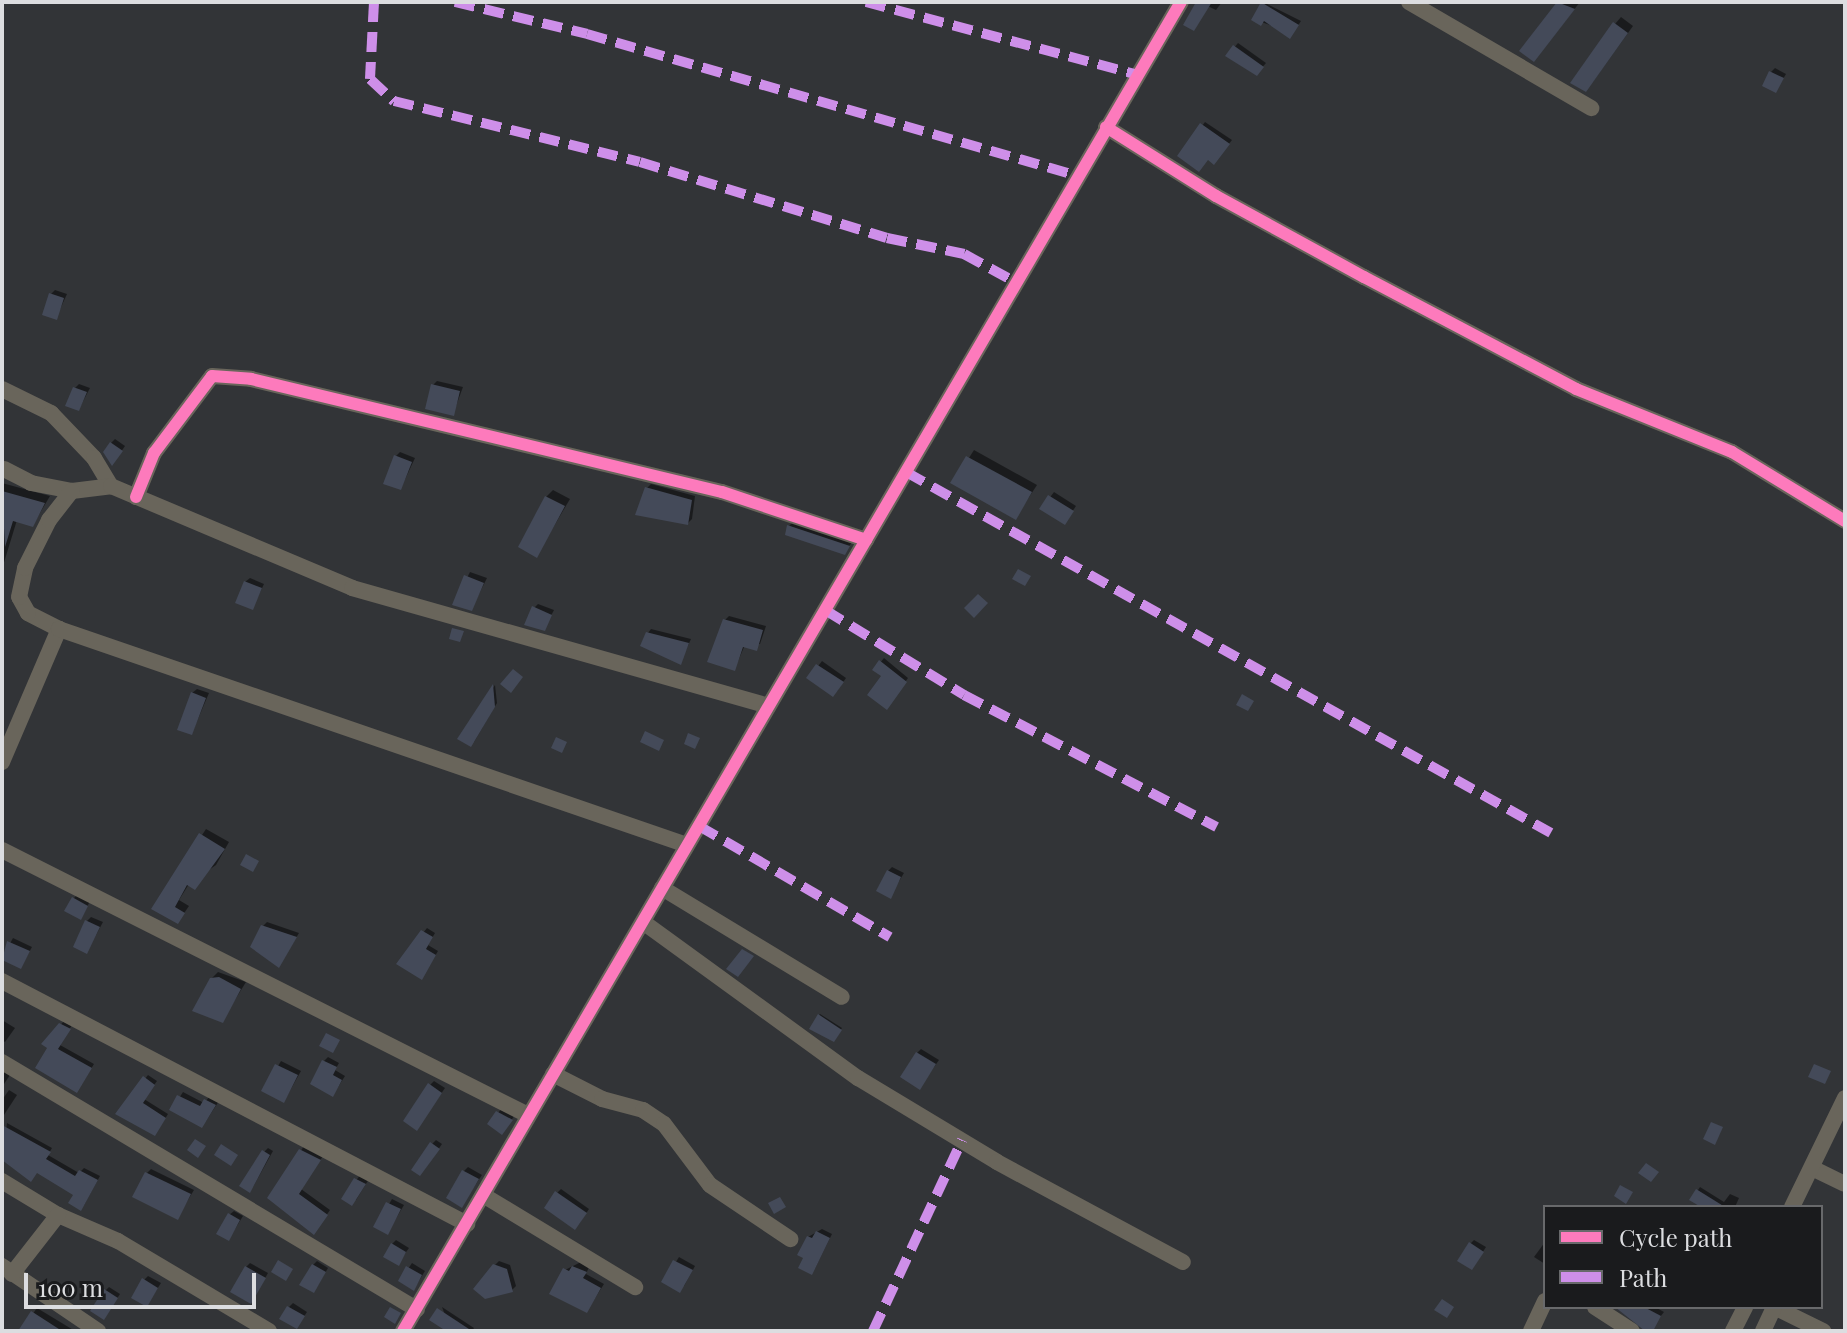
<!DOCTYPE html>
<html>
<head>
<meta charset="utf-8">
<style>
	body { margin:0 }
	#map { position:relative; width:1847px; height:1333px; overflow:hidden; background:#323437; font-family:"Playfair Display",serif }
	div>[style] { position:absolute }
	.shadow>* { inset:0; background:#0007 }
	.building>* { inset:0; background:#444a59 }
	.minor>* { height:16px; margin:-8px; padding:0 8px; transform-origin:8px; border-radius:8px; background:#69655b }
	.quiet>* { height:10px; margin-top:-5px; transform-origin:0; background:repeating-linear-gradient(90deg,#ce8fe9 0 20px,transparent 0 30px) }
	.cycleway>* { height:12px; margin:-6px; padding:0 6px; transform-origin:6px; border-radius:6px; background:#fd7abc }
	span { translate:-50% -50%; white-space:nowrap; text-align:center; line-height:1.15; -webkit-text-stroke:6px #1a1b1d; paint-order:stroke }
	.frame { position:absolute; inset:0; border:4px solid #dcdde0; pointer-events:none }
	.legend { position:absolute; left:1543px; top:1205px; width:280px; height:104px; box-sizing:border-box; background:#1a1b1d; border:2px solid #68696b; margin:0; padding:10px 14px; list-style:none; font-size:24px; color:#dcdde0 }
	.legend li { display:flex; align-items:center; gap:16px; height:40px }
	.legend b { width:40px; border:2px solid #68696b }
	.scale { position:absolute; left:24px; top:1273px; width:232px; height:36px; box-sizing:border-box; border:4px solid #dcdde0; border-top:0; padding-left:10px; font-size:24px; line-height:28px; white-space:nowrap; color:#dcdde0; -webkit-text-stroke:6px #1a1b1d; paint-order:stroke }
</style>
</head>
<body>
<div id="map">
	<div class="shadow">
		<i style="clip-path:polygon(1199px 2px,1222px 2px,1216px 10px)"></i>
		<i style="clip-path:polygon(1263px 2px,1301px 21px,1293px 33px,1253px 19px)"></i>
		<i style="clip-path:polygon(1560px 2px,1580px 2px,1540px 53px,1522px 51px)"></i>
		<i style="clip-path:polygon(1621px 17px,1633px 26px,1592px 83px,1615px 24px)"></i>
		<i style="clip-path:polygon(1238px 43px,1266px 63px,1260px 70px,1228px 55px)"></i>
		<i style="clip-path:polygon(1775px 68px,1786px 74px,1776px 91px,1771px 72px)"></i>
		<i style="clip-path:polygon(1205px 122px,1232px 140px,1217px 159px,1179px 156px)"></i>
		<i style="clip-path:polygon(55px 290px,67px 294px,56px 318px,51px 294px)"></i>
		<i style="clip-path:polygon(437px 381px,463px 387px,453px 414px,433px 385px)"></i>
		<i style="clip-path:polygon(79px 384px,90px 388px,79px 409px,75px 388px)"></i>
		<i style="clip-path:polygon(115px 439px,125px 446px,116px 459px,111px 443px)"></i>
		<i style="clip-path:polygon(974px 450px,1037px 485px,1016px 517px,953px 483px)"></i>
		<i style="clip-path:polygon(400px 452px,415px 458px,401px 488px,395px 457px)"></i>
		<i style="clip-path:polygon(2px 483px,50px 496px,33px 525px,17px 520px,2px 569px)"></i>
		<i style="clip-path:polygon(651px 484px,695px 496px,692px 519px,688px 523px,647px 488px)"></i>
		<i style="clip-path:polygon(553px 490px,570px 499px,537px 555px,546px 497px)"></i>
		<i style="clip-path:polygon(1054px 492px,1076px 506px,1068px 518px,1042px 508px)"></i>
		<i style="clip-path:polygon(793px 522px,852px 542px,848px 548px,789px 526px)"></i>
		<i style="clip-path:polygon(470px 572px,487px 578px,472px 608px,454px 603px)"></i>
		<i style="clip-path:polygon(250px 578px,264px 584px,253px 607px,245px 582px)"></i>
		<i style="clip-path:polygon(538px 604px,554px 610px,544px 629px,534px 608px)"></i>
		<i style="clip-path:polygon(729px 616px,766px 626px,760px 644px,745px 645px,735px 668px,725px 620px)"></i>
		<i style="clip-path:polygon(651px 629px,691px 639px,680px 663px,648px 633px)"></i>
		<i style="clip-path:polygon(884px 658px,908px 678px,890px 704px,884px 675px,875px 669px)"></i>
		<i style="clip-path:polygon(822px 661px,846px 678px,837px 691px,809px 678px)"></i>
		<i style="clip-path:polygon(495px 685px,497px 703px,474px 742px,460px 738px)"></i>
		<i style="clip-path:polygon(197px 689px,209px 693px,192px 733px,192px 693px)"></i>
		<i style="clip-path:polygon(206px 829px,229px 842px,216px 865px,189px 884px,179px 900px,189px 906px,178px 922px,154px 908px)"></i>
		<i style="clip-path:polygon(892px 867px,904px 873px,890px 896px,888px 871px)"></i>
		<i style="clip-path:polygon(77px 895px,90px 901px,84px 913px,73px 899px)"></i>
		<i style="clip-path:polygon(91px 917px,103px 922px,87px 952px,87px 921px)"></i>
		<i style="clip-path:polygon(267px 922px,299px 933px,279px 966px,263px 926px)"></i>
		<i style="clip-path:polygon(427px 928px,435px 933px,428px 945px,438px 951px,425px 973px,398px 964px)"></i>
		<i style="clip-path:polygon(13px 938px,32px 947px,21px 967px,2px 958px)"></i>
		<i style="clip-path:polygon(218px 972px,246px 982px,222px 1021px,211px 979px)"></i>
		<i style="clip-path:polygon(820px 1014px,842px 1028px,834px 1040px,819px 1015px)"></i>
		<i style="clip-path:polygon(2px 1020px,15px 1028px,5px 1042px,2px 1040px)"></i>
		<i style="clip-path:polygon(64px 1021px,72px 1025px,60px 1045px,94px 1064px,80px 1087px,44px 1043px)"></i>
		<i style="clip-path:polygon(921px 1049px,939px 1060px,920px 1087px,917px 1053px)"></i>
		<i style="clip-path:polygon(328px 1057px,339px 1063px,335px 1070px,345px 1076px,333px 1095px,324px 1061px)"></i>
		<i style="clip-path:polygon(281px 1061px,301px 1071px,287px 1096px,264px 1090px)"></i>
		<i style="clip-path:polygon(2px 1069px,10px 1075px,2px 1087px)"></i>
		<i style="clip-path:polygon(148px 1075px,157px 1081px,144px 1099px,168px 1114px,158px 1130px,118px 1114px)"></i>
		<i style="clip-path:polygon(434px 1081px,445px 1088px,420px 1124px,430px 1085px)"></i>
		<i style="clip-path:polygon(9px 1090px,17px 1095px,2px 1118px,2px 1100px)"></i>
		<i style="clip-path:polygon(183px 1092px,204px 1103px,210px 1096px,219px 1101px,206px 1121px,172px 1109px)"></i>
		<i style="clip-path:polygon(502px 1108px,515px 1115px,505px 1129px,498px 1113px)"></i>
		<i style="clip-path:polygon(7px 1123px,52px 1148px,48px 1155px,79px 1173px,84px 1168px,100px 1176px,84px 1205px,76px 1194px,37px 1171px,2px 1160px)"></i>
		<i style="clip-path:polygon(436px 1140px,442px 1144px,424px 1170px,432px 1144px)"></i>
		<i style="clip-path:polygon(304px 1146px,323px 1156px,301px 1189px,330px 1210px,317px 1229px,270px 1197px)"></i>
		<i style="clip-path:polygon(268px 1148px,273px 1151px,253px 1187px,264px 1152px)"></i>
		<i style="clip-path:polygon(468px 1167px,482px 1175px,462px 1205px,464px 1171px)"></i>
		<i style="clip-path:polygon(151px 1169px,194px 1190px,177px 1218px,147px 1173px)"></i>
		<i style="clip-path:polygon(360px 1175px,369px 1179px,356px 1200px,344px 1198px)"></i>
		<i style="clip-path:polygon(1700px 1187px,1724px 1202px,1730px 1194px,1739px 1198px,1735px 1207px,1707px 1207px,1692px 1199px)"></i>
		<i style="clip-path:polygon(561px 1189px,589px 1209px,579px 1224px,557px 1193px)"></i>
		<i style="clip-path:polygon(392px 1199px,404px 1205px,388px 1232px,376px 1226px)"></i>
		<i style="clip-path:polygon(234px 1211px,243px 1216px,232px 1234px,229px 1215px)"></i>
		<i style="clip-path:polygon(822px 1229px,832px 1234px,815px 1268px,808px 1237px)"></i>
		<i style="clip-path:polygon(396px 1240px,409px 1248px,398px 1263px,392px 1244px)"></i>
		<i style="clip-path:polygon(1474px 1240px,1486px 1247px,1475px 1264px,1470px 1244px)"></i>
		<i style="clip-path:polygon(1545px 1242px,1545px 1264px,1534px 1257px)"></i>
		<i style="clip-path:polygon(679px 1257px,695px 1266px,684px 1286px,664px 1281px)"></i>
		<i style="clip-path:polygon(317px 1261px,328px 1268px,317px 1287px,313px 1265px)"></i>
		<i style="clip-path:polygon(499px 1261px,510px 1265px,516px 1286px,512px 1290px,495px 1265px)"></i>
		<i style="clip-path:polygon(581px 1262px,589px 1267px,586px 1274px,604px 1284px,587px 1311px,565px 1270px)"></i>
		<i style="clip-path:polygon(250px 1263px,268px 1273px,255px 1296px,246px 1267px)"></i>
		<i style="clip-path:polygon(412px 1263px,425px 1271px,417px 1284px,400px 1281px)"></i>
		<i style="clip-path:polygon(148px 1276px,161px 1283px,147px 1305px,144px 1280px)"></i>
		<i style="clip-path:polygon(109px 1287px,120px 1294px,107px 1314px,105px 1291px)"></i>
		<i style="clip-path:polygon(293px 1303px,307px 1312px,297px 1327px,289px 1307px)"></i>
		<i style="clip-path:polygon(442px 1307px,474px 1328px,472px 1331px,451px 1331px)"></i>
		<i style="clip-path:polygon(1618px 1307px,1655px 1307px,1664px 1312px,1649px 1331px)"></i>
		<i style="clip-path:polygon(37px 1308px,75px 1331px,20px 1331px)"></i>
	</div>
	<div class="building">
		<i style="clip-path:polygon(1196px 2px,1212px 2px,1194px 31px,1183px 25px)"></i>
		<i style="clip-path:polygon(1261px 2px,1299px 25px,1290px 39px,1264px 21px,1261px 26px,1251px 20px)"></i>
		<i style="clip-path:polygon(1557px 2px,1575px 9px,1534px 62px,1519px 51px)"></i>
		<i style="clip-path:polygon(1613px 22px,1628px 33px,1586px 92px,1570px 83px)"></i>
		<i style="clip-path:polygon(1233px 45px,1264px 67px,1257px 76px,1225px 56px)"></i>
		<i style="clip-path:polygon(1769px 71px,1784px 78px,1776px 93px,1762px 86px)"></i>
		<i style="clip-path:polygon(1200px 123px,1230px 144px,1214px 165px,1208px 160px,1199px 172px,1177px 156px)"></i>
		<i style="clip-path:polygon(49px 293px,64px 298px,57px 320px,42px 315px)"></i>
		<i style="clip-path:polygon(431px 384px,460px 391px,454px 416px,425px 409px)"></i>
		<i style="clip-path:polygon(73px 387px,87px 392px,79px 411px,65px 406px)"></i>
		<i style="clip-path:polygon(110px 442px,123px 451px,112px 466px,103px 452px)"></i>
		<i style="clip-path:polygon(394px 455px,412px 462px,401px 490px,383px 484px)"></i>
		<i style="clip-path:polygon(966px 456px,1032px 492px,1016px 520px,950px 483px)"></i>
		<i style="clip-path:polygon(645px 487px,692px 500px,688px 525px,635px 515px)"></i>
		<i style="clip-path:polygon(2px 491px,45px 503px,33px 527px,13px 521px,5px 547px)"></i>
		<i style="clip-path:polygon(1048px 495px,1074px 511px,1065px 525px,1039px 509px)"></i>
		<i style="clip-path:polygon(545px 496px,565px 506px,537px 558px,518px 547px)"></i>
		<i style="clip-path:polygon(787px 525px,850px 546px,845px 555px,785px 535px)"></i>
		<i style="clip-path:polygon(1018px 569px,1031px 576px,1025px 586px,1012px 579px)"></i>
		<i style="clip-path:polygon(464px 575px,484px 583px,472px 611px,452px 605px)"></i>
		<i style="clip-path:polygon(244px 581px,262px 588px,253px 610px,235px 603px)"></i>
		<i style="clip-path:polygon(978px 594px,988px 603px,974px 618px,964px 608px)"></i>
		<i style="clip-path:polygon(532px 606px,552px 615px,545px 631px,524px 625px)"></i>
		<i style="clip-path:polygon(723px 619px,763px 630px,757px 651px,743px 647px,735px 671px,707px 662px)"></i>
		<i style="clip-path:polygon(452px 628px,464px 631px,460px 642px,449px 639px)"></i>
		<i style="clip-path:polygon(646px 632px,689px 643px,681px 665px,640px 646px)"></i>
		<i style="clip-path:polygon(879px 660px,907px 682px,887px 710px,867px 695px,881px 676px,872px 670px)"></i>
		<i style="clip-path:polygon(816px 664px,844px 682px,833px 697px,806px 678px)"></i>
		<i style="clip-path:polygon(513px 669px,523px 677px,511px 693px,500px 684px)"></i>
		<i style="clip-path:polygon(493px 684px,495px 707px,471px 747px,457px 739px)"></i>
		<i style="clip-path:polygon(191px 692px,206px 698px,192px 735px,177px 730px)"></i>
		<i style="clip-path:polygon(1242px 694px,1254px 701px,1248px 711px,1236px 705px)"></i>
		<i style="clip-path:polygon(645px 731px,664px 740px,659px 751px,640px 742px)"></i>
		<i style="clip-path:polygon(688px 733px,700px 738px,695px 749px,684px 744px)"></i>
		<i style="clip-path:polygon(556px 737px,567px 742px,562px 753px,551px 748px)"></i>
		<i style="clip-path:polygon(199px 833px,225px 849px,195px 890px,187px 885px,175px 907px,185px 913px,178px 924px,151px 909px)"></i>
		<i style="clip-path:polygon(246px 854px,259px 861px,253px 872px,240px 865px)"></i>
		<i style="clip-path:polygon(887px 870px,901px 877px,891px 899px,876px 891px)"></i>
		<i style="clip-path:polygon(72px 897px,88px 906px,81px 920px,64px 911px)"></i>
		<i style="clip-path:polygon(85px 920px,100px 927px,87px 954px,73px 947px)"></i>
		<i style="clip-path:polygon(261px 925px,297px 937px,279px 968px,250px 947px)"></i>
		<i style="clip-path:polygon(421px 930px,433px 937px,426px 949px,436px 955px,422px 980px,396px 964px)"></i>
		<i style="clip-path:polygon(7px 941px,30px 951px,21px 969px,2px 960px)"></i>
		<i style="clip-path:polygon(742px 949px,754px 956px,738px 977px,726px 969px)"></i>
		<i style="clip-path:polygon(219px 977px,241px 989px,223px 1023px,192px 1011px,210px 978px)"></i>
		<i style="clip-path:polygon(818px 1014px,842px 1030px,834px 1042px,809px 1029px)"></i>
		<i style="clip-path:polygon(59px 1023px,71px 1029px,58px 1049px,92px 1068px,77px 1093px,35px 1068px,47px 1048px,41px 1044px)"></i>
		<i style="clip-path:polygon(326px 1033px,340px 1040px,333px 1053px,319px 1046px)"></i>
		<i style="clip-path:polygon(916px 1052px,936px 1064px,920px 1090px,900px 1077px)"></i>
		<i style="clip-path:polygon(322px 1060px,337px 1067px,333px 1075px,342px 1080px,333px 1097px,310px 1084px)"></i>
		<i style="clip-path:polygon(275px 1064px,298px 1075px,284px 1103px,261px 1091px)"></i>
		<i style="clip-path:polygon(1814px 1064px,1831px 1071px,1825px 1084px,1808px 1077px)"></i>
		<i style="clip-path:polygon(143px 1076px,155px 1085px,143px 1103px,166px 1118px,155px 1136px,115px 1114px)"></i>
		<i style="clip-path:polygon(428px 1083px,442px 1093px,417px 1131px,403px 1121px)"></i>
		<i style="clip-path:polygon(177px 1095px,200px 1106px,204px 1099px,216px 1105px,202px 1128px,169px 1110px)"></i>
		<i style="clip-path:polygon(496px 1111px,513px 1120px,502px 1135px,487px 1124px)"></i>
		<i style="clip-path:polygon(1711px 1122px,1723px 1127px,1715px 1145px,1703px 1139px)"></i>
		<i style="clip-path:polygon(2px 1125px,51px 1152px,46px 1159px,75px 1176px,79px 1170px,98px 1180px,81px 1211px,68px 1203px,73px 1195px,37px 1173px,31px 1182px,2px 1160px)"></i>
		<i style="clip-path:polygon(195px 1139px,206px 1146px,198px 1158px,187px 1150px)"></i>
		<i style="clip-path:polygon(430px 1142px,440px 1149px,420px 1176px,411px 1170px)"></i>
		<i style="clip-path:polygon(221px 1144px,238px 1155px,231px 1166px,214px 1155px)"></i>
		<i style="clip-path:polygon(299px 1149px,321px 1160px,299px 1194px,328px 1215px,314px 1235px,267px 1198px)"></i>
		<i style="clip-path:polygon(262px 1150px,270px 1155px,250px 1193px,239px 1186px)"></i>
		<i style="clip-path:polygon(1646px 1163px,1659px 1172px,1651px 1182px,1638px 1173px)"></i>
		<i style="clip-path:polygon(462px 1170px,479px 1179px,462px 1208px,446px 1198px)"></i>
		<i style="clip-path:polygon(145px 1172px,191px 1194px,178px 1220px,132px 1197px)"></i>
		<i style="clip-path:polygon(354px 1178px,366px 1184px,352px 1206px,341px 1199px)"></i>
		<i style="clip-path:polygon(1620px 1185px,1633px 1192px,1626px 1204px,1614px 1196px)"></i>
		<i style="clip-path:polygon(1696px 1189px,1725px 1207px,1701px 1207px,1689px 1200px)"></i>
		<i style="clip-path:polygon(555px 1191px,587px 1213px,575px 1230px,544px 1208px)"></i>
		<i style="clip-path:polygon(780px 1197px,786px 1207px,774px 1214px,768px 1203px)"></i>
		<i style="clip-path:polygon(386px 1202px,401px 1209px,388px 1235px,373px 1227px)"></i>
		<i style="clip-path:polygon(228px 1213px,240px 1220px,229px 1241px,216px 1234px)"></i>
		<i style="clip-path:polygon(816px 1231px,830px 1238px,812px 1275px,798px 1268px,803px 1258px,797px 1255px,807px 1236px,812px 1238px)"></i>
		<i style="clip-path:polygon(1469px 1242px,1484px 1252px,1472px 1270px,1457px 1261px)"></i>
		<i style="clip-path:polygon(391px 1243px,406px 1252px,399px 1266px,383px 1257px)"></i>
		<i style="clip-path:polygon(278px 1260px,293px 1269px,286px 1281px,271px 1272px)"></i>
		<i style="clip-path:polygon(673px 1260px,693px 1270px,680px 1293px,661px 1282px)"></i>
		<i style="clip-path:polygon(312px 1264px,326px 1272px,314px 1293px,299px 1285px)"></i>
		<i style="clip-path:polygon(493px 1264px,507px 1269px,513px 1292px,485px 1299px,473px 1289px)"></i>
		<i style="clip-path:polygon(245px 1266px,266px 1278px,251px 1304px,230px 1292px)"></i>
		<i style="clip-path:polygon(406px 1266px,422px 1275px,414px 1291px,398px 1281px)"></i>
		<i style="clip-path:polygon(572px 1266px,587px 1272px,583px 1278px,601px 1288px,587px 1313px,549px 1294px,563px 1268px,569px 1271px)"></i>
		<i style="clip-path:polygon(142px 1278px,158px 1288px,147px 1307px,131px 1298px)"></i>
		<i style="clip-path:polygon(104px 1289px,118px 1298px,104px 1320px,90px 1311px)"></i>
		<i style="clip-path:polygon(1442px 1299px,1454px 1307px,1447px 1318px,1434px 1310px)"></i>
		<i style="clip-path:polygon(287px 1306px,305px 1316px,297px 1329px,279px 1319px)"></i>
		<i style="clip-path:polygon(390px 1307px,401px 1313px,395px 1324px,384px 1317px)"></i>
		<i style="clip-path:polygon(1615px 1307px,1644px 1307px,1661px 1316px,1653px 1331px,1645px 1331px)"></i>
		<i style="clip-path:polygon(437px 1308px,472px 1331px,446px 1331px,429px 1320px)"></i>
		<i style="clip-path:polygon(31px 1311px,62px 1331px,18px 1331px)"></i>
	</div>
	<div class="minor">
		<i style="left:1409px;top:2px;width:211px;rotate:30.2deg"></i>
		<i style="left:1106px;top:127px;width:130px;rotate:32.1deg"></i>
		<i style="left:1216px;top:196px;width:169px;rotate:28.7deg"></i>
		<i style="left:1364px;top:277px;width:240px;rotate:27.8deg"></i>
		<i style="left:1576px;top:389px;width:168px;rotate:22deg"></i>
		<i style="left:1732px;top:452px;width:132px;rotate:31.4deg"></i>
		<i style="left:2px;top:389px;width:55px;rotate:26.1deg"></i>
		<i style="left:51px;top:413px;width:62px;rotate:46.3deg"></i>
		<i style="left:94px;top:458px;width:33px;rotate:59deg"></i>
		<i style="left:4px;top:469px;width:30px;rotate:27deg"></i>
		<i style="left:31px;top:483px;width:42px;rotate:11deg"></i>
		<i style="left:72px;top:491px;width:39px;rotate:-7deg"></i>
		<i style="left:111px;top:486px;width:262px;rotate:22.9deg"></i>
		<i style="left:352px;top:588px;width:433px;rotate:15.8deg"></i>
		<i style="left:136px;top:497px;width:48px;rotate:-67.8deg"></i>
		<i style="left:154px;top:453px;width:96px;rotate:-53deg"></i>
		<i style="left:212px;top:376px;width:39px;rotate:4deg"></i>
		<i style="left:251px;top:379px;width:484px;rotate:13.5deg"></i>
		<i style="left:722px;top:492px;width:152px;rotate:18.4deg"></i>
		<i style="left:59px;top:629px;width:35px;rotate:-153deg"></i>
		<i style="left:28px;top:613px;width:18px;rotate:-119deg"></i>
		<i style="left:19px;top:597px;width:30px;rotate:-78deg"></i>
		<i style="left:25px;top:568px;width:54px;rotate:-63.4deg"></i>
		<i style="left:49px;top:520px;width:37px;rotate:-52deg"></i>
		<i style="left:2px;top:762px;width:145px;rotate:-66.8deg"></i>
		<i style="left:59px;top:629px;width:664px;rotate:18.98deg"></i>
		<i style="left:2px;top:850px;width:589px;rotate:26.74deg"></i>
		<i style="left:662px;top:888px;width:210px;rotate:31.2deg"></i>
		<i style="left:643px;top:922px;width:266px;rotate:36deg"></i>
		<i style="left:858px;top:1078px;width:162px;rotate:31.1deg"></i>
		<i style="left:997px;top:1162px;width:211px;rotate:28.3deg"></i>
		<i style="left:2px;top:981px;width:525px;rotate:27.59deg"></i>
		<i style="left:2px;top:1062px;width:483px;rotate:30.8deg"></i>
		<i style="left:553px;top:1074px;width:55px;rotate:27deg"></i>
		<i style="left:602px;top:1099px;width:42px;rotate:15deg"></i>
		<i style="left:643px;top:1110px;width:25px;rotate:34deg"></i>
		<i style="left:664px;top:1124px;width:76px;rotate:53deg"></i>
		<i style="left:710px;top:1185px;width:97px;rotate:34deg"></i>
		<i style="left:1814px;top:1169px;width:34px;rotate:26deg"></i>
		<i style="left:2px;top:1181px;width:66px;rotate:31.3deg"></i>
		<i style="left:58px;top:1215px;width:65px;rotate:23.4deg"></i>
		<i style="left:118px;top:1241px;width:176px;rotate:30.8deg"></i>
		<i style="left:483px;top:1195px;width:178px;rotate:31.2deg"></i>
		<i style="left:1792px;top:1207px;width:121px;rotate:-64.1deg"></i>
		<i style="left:2px;top:1266px;width:116px;rotate:34.1deg"></i>
		<i style="left:12px;top:1274px;width:75px;rotate:-52.1deg"></i>
		<i style="left:1595px;top:1307px;width:44px;rotate:33deg"></i>
		<i style="left:1774px;top:1307px;width:55px;rotate:26.1deg"></i>
		<i style="left:403px;top:1331px;width:1540px;rotate:-59.66deg"></i>
		<i style="left:1531px;top:1331px;width:33px;rotate:-65deg"></i>
		<i style="left:1733px;top:1331px;width:27px;rotate:-63deg"></i>
		<i style="left:1763px;top:1331px;width:26px;rotate:-65deg"></i>
	</div>
	<div class="quiet">
		<i style="left:374px;top:2px;width:77px;rotate:93deg"></i>
		<i style="left:370px;top:79px;width:33px;rotate:43deg"></i>
		<i style="left:394px;top:101px;width:253px;rotate:13.9deg"></i>
		<i style="left:640px;top:162px;width:258px;rotate:17.1deg"></i>
		<i style="left:887px;top:238px;width:79px;rotate:11.7deg"></i>
		<i style="left:964px;top:254px;width:60px;rotate:28.7deg"></i>
		<i style="left:455px;top:2px;width:136px;rotate:13.6deg"></i>
		<i style="left:587px;top:34px;width:511px;rotate:16.13deg"></i>
		<i style="left:866px;top:2px;width:282px;rotate:15deg"></i>
		<i style="left:906px;top:472px;width:739px;rotate:29.24deg"></i>
		<i style="left:825px;top:610px;width:163px;rotate:31.4deg"></i>
		<i style="left:964px;top:695px;width:285px;rotate:27.6deg"></i>
		<i style="left:699px;top:826px;width:221px;rotate:30.2deg"></i>
		<i style="left:873px;top:1331px;width:211px;rotate:-65deg"></i>
	</div>
	<div class="cycleway">
		<i style="left:1106px;top:127px;width:130px;rotate:32.1deg"></i>
		<i style="left:1216px;top:196px;width:169px;rotate:28.7deg"></i>
		<i style="left:1364px;top:277px;width:240px;rotate:27.8deg"></i>
		<i style="left:1576px;top:389px;width:168px;rotate:22deg"></i>
		<i style="left:1732px;top:452px;width:132px;rotate:31.4deg"></i>
		<i style="left:136px;top:497px;width:48px;rotate:-67.8deg"></i>
		<i style="left:154px;top:453px;width:96px;rotate:-53deg"></i>
		<i style="left:212px;top:376px;width:39px;rotate:4deg"></i>
		<i style="left:251px;top:379px;width:484px;rotate:13.5deg"></i>
		<i style="left:722px;top:492px;width:152px;rotate:18.4deg"></i>
		<i style="left:403px;top:1331px;width:1540px;rotate:-59.66deg"></i>
	</div>
	<div class="frame"></div>
	<ul class="legend">
	<li><b style="height:10px;background:#fd7abc"></b>Cycle path</li>
	<li><b style="height:10px;background:#ce8fe9"></b>Path</li>
	</ul>
	<div class="scale">100 m</div>
</div>
</body>
</html>
